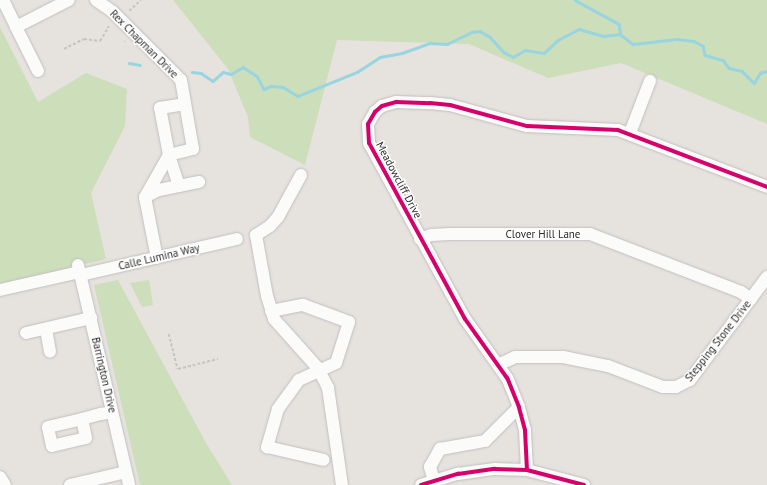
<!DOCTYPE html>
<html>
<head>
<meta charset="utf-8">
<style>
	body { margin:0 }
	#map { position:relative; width:767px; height:485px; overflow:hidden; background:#e6e2de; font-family:"PT Sans",sans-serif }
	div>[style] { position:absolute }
	.green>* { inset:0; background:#cddeba }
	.stream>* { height:2.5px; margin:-1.25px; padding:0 1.25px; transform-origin:1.25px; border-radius:1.25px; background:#98d5e0 }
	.path>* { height:1.5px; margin-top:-0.75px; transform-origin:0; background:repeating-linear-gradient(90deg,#c4c4c3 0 3px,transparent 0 5px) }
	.roads { filter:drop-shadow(0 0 1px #c0bfbf) drop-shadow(0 0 1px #c0bfbf) }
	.minor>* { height:12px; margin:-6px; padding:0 6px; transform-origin:6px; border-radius:6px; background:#fbfbfa }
	.cycleway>* { height:4px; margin:-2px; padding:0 2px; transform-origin:2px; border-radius:2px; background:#d6006c }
	span { translate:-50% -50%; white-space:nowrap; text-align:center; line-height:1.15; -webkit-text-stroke:3px #fff; paint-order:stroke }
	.street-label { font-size:11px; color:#282828 }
</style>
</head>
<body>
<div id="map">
	<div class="green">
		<i style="clip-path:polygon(173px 0,767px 0,767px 124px,621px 63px,548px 78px,469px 44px,337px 40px,305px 165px,250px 137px,248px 117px,228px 69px)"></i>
		<i style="clip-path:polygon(0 27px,38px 102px,86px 73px,127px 89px,125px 126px,91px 193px,106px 259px,0 285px)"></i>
		<i style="clip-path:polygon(118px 280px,206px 443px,232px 485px,140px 485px,94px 285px)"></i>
		<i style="clip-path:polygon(149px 280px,153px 305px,142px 307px,130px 283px)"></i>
	</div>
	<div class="stream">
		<i style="left:575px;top:0;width:50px;rotate:28.6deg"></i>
		<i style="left:619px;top:24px;width:11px;rotate:80deg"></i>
		<i style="left:129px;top:63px;width:11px;rotate:10deg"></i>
		<i style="left:192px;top:72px;width:9px;rotate:6deg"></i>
		<i style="left:201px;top:73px;width:14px;rotate:34deg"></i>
		<i style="left:213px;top:81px;width:13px;rotate:-42deg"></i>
		<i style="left:223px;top:72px;width:8px;rotate:14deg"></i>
		<i style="left:231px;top:74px;width:14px;rotate:-30deg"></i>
		<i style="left:243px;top:67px;width:17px;rotate:33deg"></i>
		<i style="left:257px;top:76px;width:15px;rotate:62deg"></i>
		<i style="left:264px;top:89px;width:8px;rotate:-23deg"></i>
		<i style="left:271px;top:86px;width:12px;rotate:5deg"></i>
		<i style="left:283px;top:87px;width:17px;rotate:31deg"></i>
		<i style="left:298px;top:96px;width:64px;rotate:-22.1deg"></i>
		<i style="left:357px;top:72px;width:27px;rotate:-33deg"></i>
		<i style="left:380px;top:57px;width:22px;rotate:-10deg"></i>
		<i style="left:402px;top:53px;width:30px;rotate:-20deg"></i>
		<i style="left:430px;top:43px;width:17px;rotate:3deg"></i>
		<i style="left:447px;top:44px;width:28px;rotate:-26deg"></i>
		<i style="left:472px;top:32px;width:8px;rotate:-7deg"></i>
		<i style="left:480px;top:31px;width:12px;rotate:31deg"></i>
		<i style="left:490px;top:37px;width:21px;rotate:47deg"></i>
		<i style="left:504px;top:52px;width:10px;rotate:29deg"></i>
		<i style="left:513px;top:57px;width:14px;rotate:-30deg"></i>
		<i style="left:525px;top:50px;width:19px;rotate:9deg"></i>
		<i style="left:544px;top:53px;width:19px;rotate:-43deg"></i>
		<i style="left:558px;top:40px;width:24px;rotate:-28deg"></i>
		<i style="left:579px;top:29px;width:26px;rotate:16deg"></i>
		<i style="left:604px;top:36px;width:16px;rotate:-7deg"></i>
		<i style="left:620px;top:34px;width:16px;rotate:38deg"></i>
		<i style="left:633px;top:44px;width:44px;rotate:-6.5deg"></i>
		<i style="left:677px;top:39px;width:17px;rotate:7deg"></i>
		<i style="left:694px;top:41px;width:10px;rotate:29deg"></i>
		<i style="left:703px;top:46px;width:9px;rotate:77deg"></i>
		<i style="left:705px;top:55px;width:19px;rotate:16deg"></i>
		<i style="left:723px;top:60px;width:10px;rotate:53deg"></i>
		<i style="left:729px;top:68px;width:13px;rotate:13deg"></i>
		<i style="left:742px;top:71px;width:17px;rotate:45deg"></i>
		<i style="left:754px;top:83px;width:12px;rotate:-59deg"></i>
		<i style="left:760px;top:73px;width:7px;rotate:-16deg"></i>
	</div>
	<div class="path">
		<i style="left:129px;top:11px;width:16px;rotate:-43deg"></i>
		<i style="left:124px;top:42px;width:1px;rotate:-45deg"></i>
		<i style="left:64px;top:49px;width:22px;rotate:-27deg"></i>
		<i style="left:84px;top:39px;width:16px;rotate:7deg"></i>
		<i style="left:100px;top:41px;width:17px;rotate:-59deg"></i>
		<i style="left:169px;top:334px;width:36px;rotate:76deg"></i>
		<i style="left:178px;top:369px;width:41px;rotate:-14deg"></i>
	</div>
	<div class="roads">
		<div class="minor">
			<i style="left:3px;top:0;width:30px;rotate:64deg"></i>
			<i style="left:96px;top:0;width:21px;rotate:35deg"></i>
			<i style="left:113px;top:12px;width:96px;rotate:45deg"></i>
			<i style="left:181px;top:80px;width:70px;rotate:80.1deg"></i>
			<i style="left:193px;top:149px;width:25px;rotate:166deg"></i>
			<i style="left:169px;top:155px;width:48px;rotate:119.7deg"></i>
			<i style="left:145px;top:197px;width:62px;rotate:78.9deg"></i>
			<i style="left:38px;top:71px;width:49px;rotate:-116.6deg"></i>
			<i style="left:16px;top:27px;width:59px;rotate:-27deg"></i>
			<i style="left:630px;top:133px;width:56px;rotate:-69deg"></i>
			<i style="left:301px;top:175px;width:48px;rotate:118.7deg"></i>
			<i style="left:278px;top:217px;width:12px;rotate:132deg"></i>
			<i style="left:270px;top:226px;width:17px;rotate:147deg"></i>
			<i style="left:256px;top:235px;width:62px;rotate:79.8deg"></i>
			<i style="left:267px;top:296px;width:24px;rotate:73deg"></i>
			<i style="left:274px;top:319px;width:64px;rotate:48.1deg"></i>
			<i style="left:317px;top:367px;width:24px;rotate:62deg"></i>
			<i style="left:328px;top:388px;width:98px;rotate:81.8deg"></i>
			<i style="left:179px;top:186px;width:33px;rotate:-108deg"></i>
			<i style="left:169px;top:155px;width:48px;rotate:-100.8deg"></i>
			<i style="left:160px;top:108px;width:24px;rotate:-9deg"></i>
			<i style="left:145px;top:197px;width:16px;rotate:-27deg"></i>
			<i style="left:159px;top:190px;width:41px;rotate:-11.3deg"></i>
			<i style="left:420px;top:239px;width:12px;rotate:-20deg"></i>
			<i style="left:431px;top:235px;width:19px;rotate:-3deg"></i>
			<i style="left:450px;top:234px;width:140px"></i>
			<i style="left:590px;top:234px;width:162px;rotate:21deg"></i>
			<i style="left:741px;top:292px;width:12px;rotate:35deg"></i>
			<i style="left:78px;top:265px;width:226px;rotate:76.9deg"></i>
			<i style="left:81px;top:275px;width:160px;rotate:-13deg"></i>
			<i style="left:0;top:290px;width:82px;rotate:-12.7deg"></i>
			<i style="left:271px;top:311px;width:33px;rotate:-11deg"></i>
			<i style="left:303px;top:305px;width:49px;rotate:20.3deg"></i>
			<i style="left:349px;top:322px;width:43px;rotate:107.6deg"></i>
			<i style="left:336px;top:363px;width:41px;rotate:155.3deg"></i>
			<i style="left:299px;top:380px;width:36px;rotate:126deg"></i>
			<i style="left:278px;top:409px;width:40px;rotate:106deg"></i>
			<i style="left:267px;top:447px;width:58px;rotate:12.8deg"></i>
			<i style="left:46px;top:329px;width:23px;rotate:80deg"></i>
			<i style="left:26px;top:333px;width:67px;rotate:-13deg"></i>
			<i style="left:498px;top:365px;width:19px;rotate:-25deg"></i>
			<i style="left:515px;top:357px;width:48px"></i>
			<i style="left:563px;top:357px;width:46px;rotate:11.3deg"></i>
			<i style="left:608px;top:366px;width:59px;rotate:20.9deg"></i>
			<i style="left:663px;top:387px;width:13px"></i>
			<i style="left:676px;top:387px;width:16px;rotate:-27deg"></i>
			<i style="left:690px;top:380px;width:129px;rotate:-53.2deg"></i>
			<i style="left:82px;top:419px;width:19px;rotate:78deg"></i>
			<i style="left:86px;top:438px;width:35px;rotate:167deg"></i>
			<i style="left:52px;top:446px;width:19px;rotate:-102deg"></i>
			<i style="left:48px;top:427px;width:35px;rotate:-13deg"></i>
			<i style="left:82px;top:419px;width:20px;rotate:-15deg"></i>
			<i style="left:101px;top:414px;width:11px;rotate:-10deg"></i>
			<i style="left:527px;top:470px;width:40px;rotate:-92.9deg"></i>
			<i style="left:525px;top:430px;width:24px;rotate:-105deg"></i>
			<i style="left:519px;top:407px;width:31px;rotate:-112deg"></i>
			<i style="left:507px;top:378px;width:72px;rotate:-125.4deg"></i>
			<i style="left:465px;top:319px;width:200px;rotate:-118.6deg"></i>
			<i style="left:369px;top:143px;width:19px;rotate:-93deg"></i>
			<i style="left:368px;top:124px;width:14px;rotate:-60deg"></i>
			<i style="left:375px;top:112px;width:9px;rotate:-41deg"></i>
			<i style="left:382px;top:106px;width:15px;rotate:-16deg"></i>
			<i style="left:396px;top:102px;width:34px;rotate:2deg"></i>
			<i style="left:430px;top:103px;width:20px;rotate:6deg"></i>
			<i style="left:450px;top:105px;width:80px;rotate:15.3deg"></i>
			<i style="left:527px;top:126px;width:91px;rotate:2.5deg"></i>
			<i style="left:618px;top:130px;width:160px;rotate:20.9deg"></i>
			<i style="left:0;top:477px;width:9px;rotate:58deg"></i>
			<i style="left:434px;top:481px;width:15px;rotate:-106deg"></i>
			<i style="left:430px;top:467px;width:21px;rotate:-61deg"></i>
			<i style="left:440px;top:449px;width:46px;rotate:-10.1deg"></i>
			<i style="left:485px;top:441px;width:48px;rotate:-45deg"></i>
			<i style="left:70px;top:485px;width:57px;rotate:-13.1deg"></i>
			<i style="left:421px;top:485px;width:39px;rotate:-17deg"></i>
			<i style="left:458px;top:474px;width:37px;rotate:-8deg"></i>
			<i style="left:495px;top:469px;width:32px;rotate:2deg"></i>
			<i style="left:527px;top:470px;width:59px;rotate:14.7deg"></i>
		</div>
	</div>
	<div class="cycleway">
		<i style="left:527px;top:470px;width:40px;rotate:-92.9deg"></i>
		<i style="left:525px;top:430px;width:24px;rotate:-105deg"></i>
		<i style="left:519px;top:407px;width:31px;rotate:-112deg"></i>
		<i style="left:507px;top:378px;width:72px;rotate:-125.4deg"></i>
		<i style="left:465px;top:319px;width:200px;rotate:-118.6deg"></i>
		<i style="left:369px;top:143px;width:19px;rotate:-93deg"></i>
		<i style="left:368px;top:124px;width:14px;rotate:-60deg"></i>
		<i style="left:375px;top:112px;width:9px;rotate:-41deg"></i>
		<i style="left:382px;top:106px;width:15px;rotate:-16deg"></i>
		<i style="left:396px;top:102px;width:34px;rotate:2deg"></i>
		<i style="left:430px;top:103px;width:20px;rotate:6deg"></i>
		<i style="left:450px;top:105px;width:80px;rotate:15.3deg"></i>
		<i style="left:527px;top:126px;width:91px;rotate:2.5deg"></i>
		<i style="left:618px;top:130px;width:160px;rotate:20.9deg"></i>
		<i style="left:421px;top:485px;width:39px;rotate:-17deg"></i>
		<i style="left:458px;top:474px;width:37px;rotate:-8deg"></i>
		<i style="left:495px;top:469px;width:32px;rotate:2deg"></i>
		<i style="left:527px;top:470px;width:59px;rotate:14.7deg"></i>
	</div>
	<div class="street-label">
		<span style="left:144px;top:44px;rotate:45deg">Rex Chapman Drive</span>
		<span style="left:399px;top:180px;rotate:62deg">Meadowcliff Drive</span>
		<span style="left:543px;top:234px">Clover Hill Lane</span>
		<span style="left:159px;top:257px;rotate:-13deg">Calle Lumina Way</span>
		<span style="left:718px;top:341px;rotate:-52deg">Stepping Stone Drive</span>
		<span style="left:104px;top:375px;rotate:77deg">Barrington Drive</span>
	</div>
</div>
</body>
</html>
